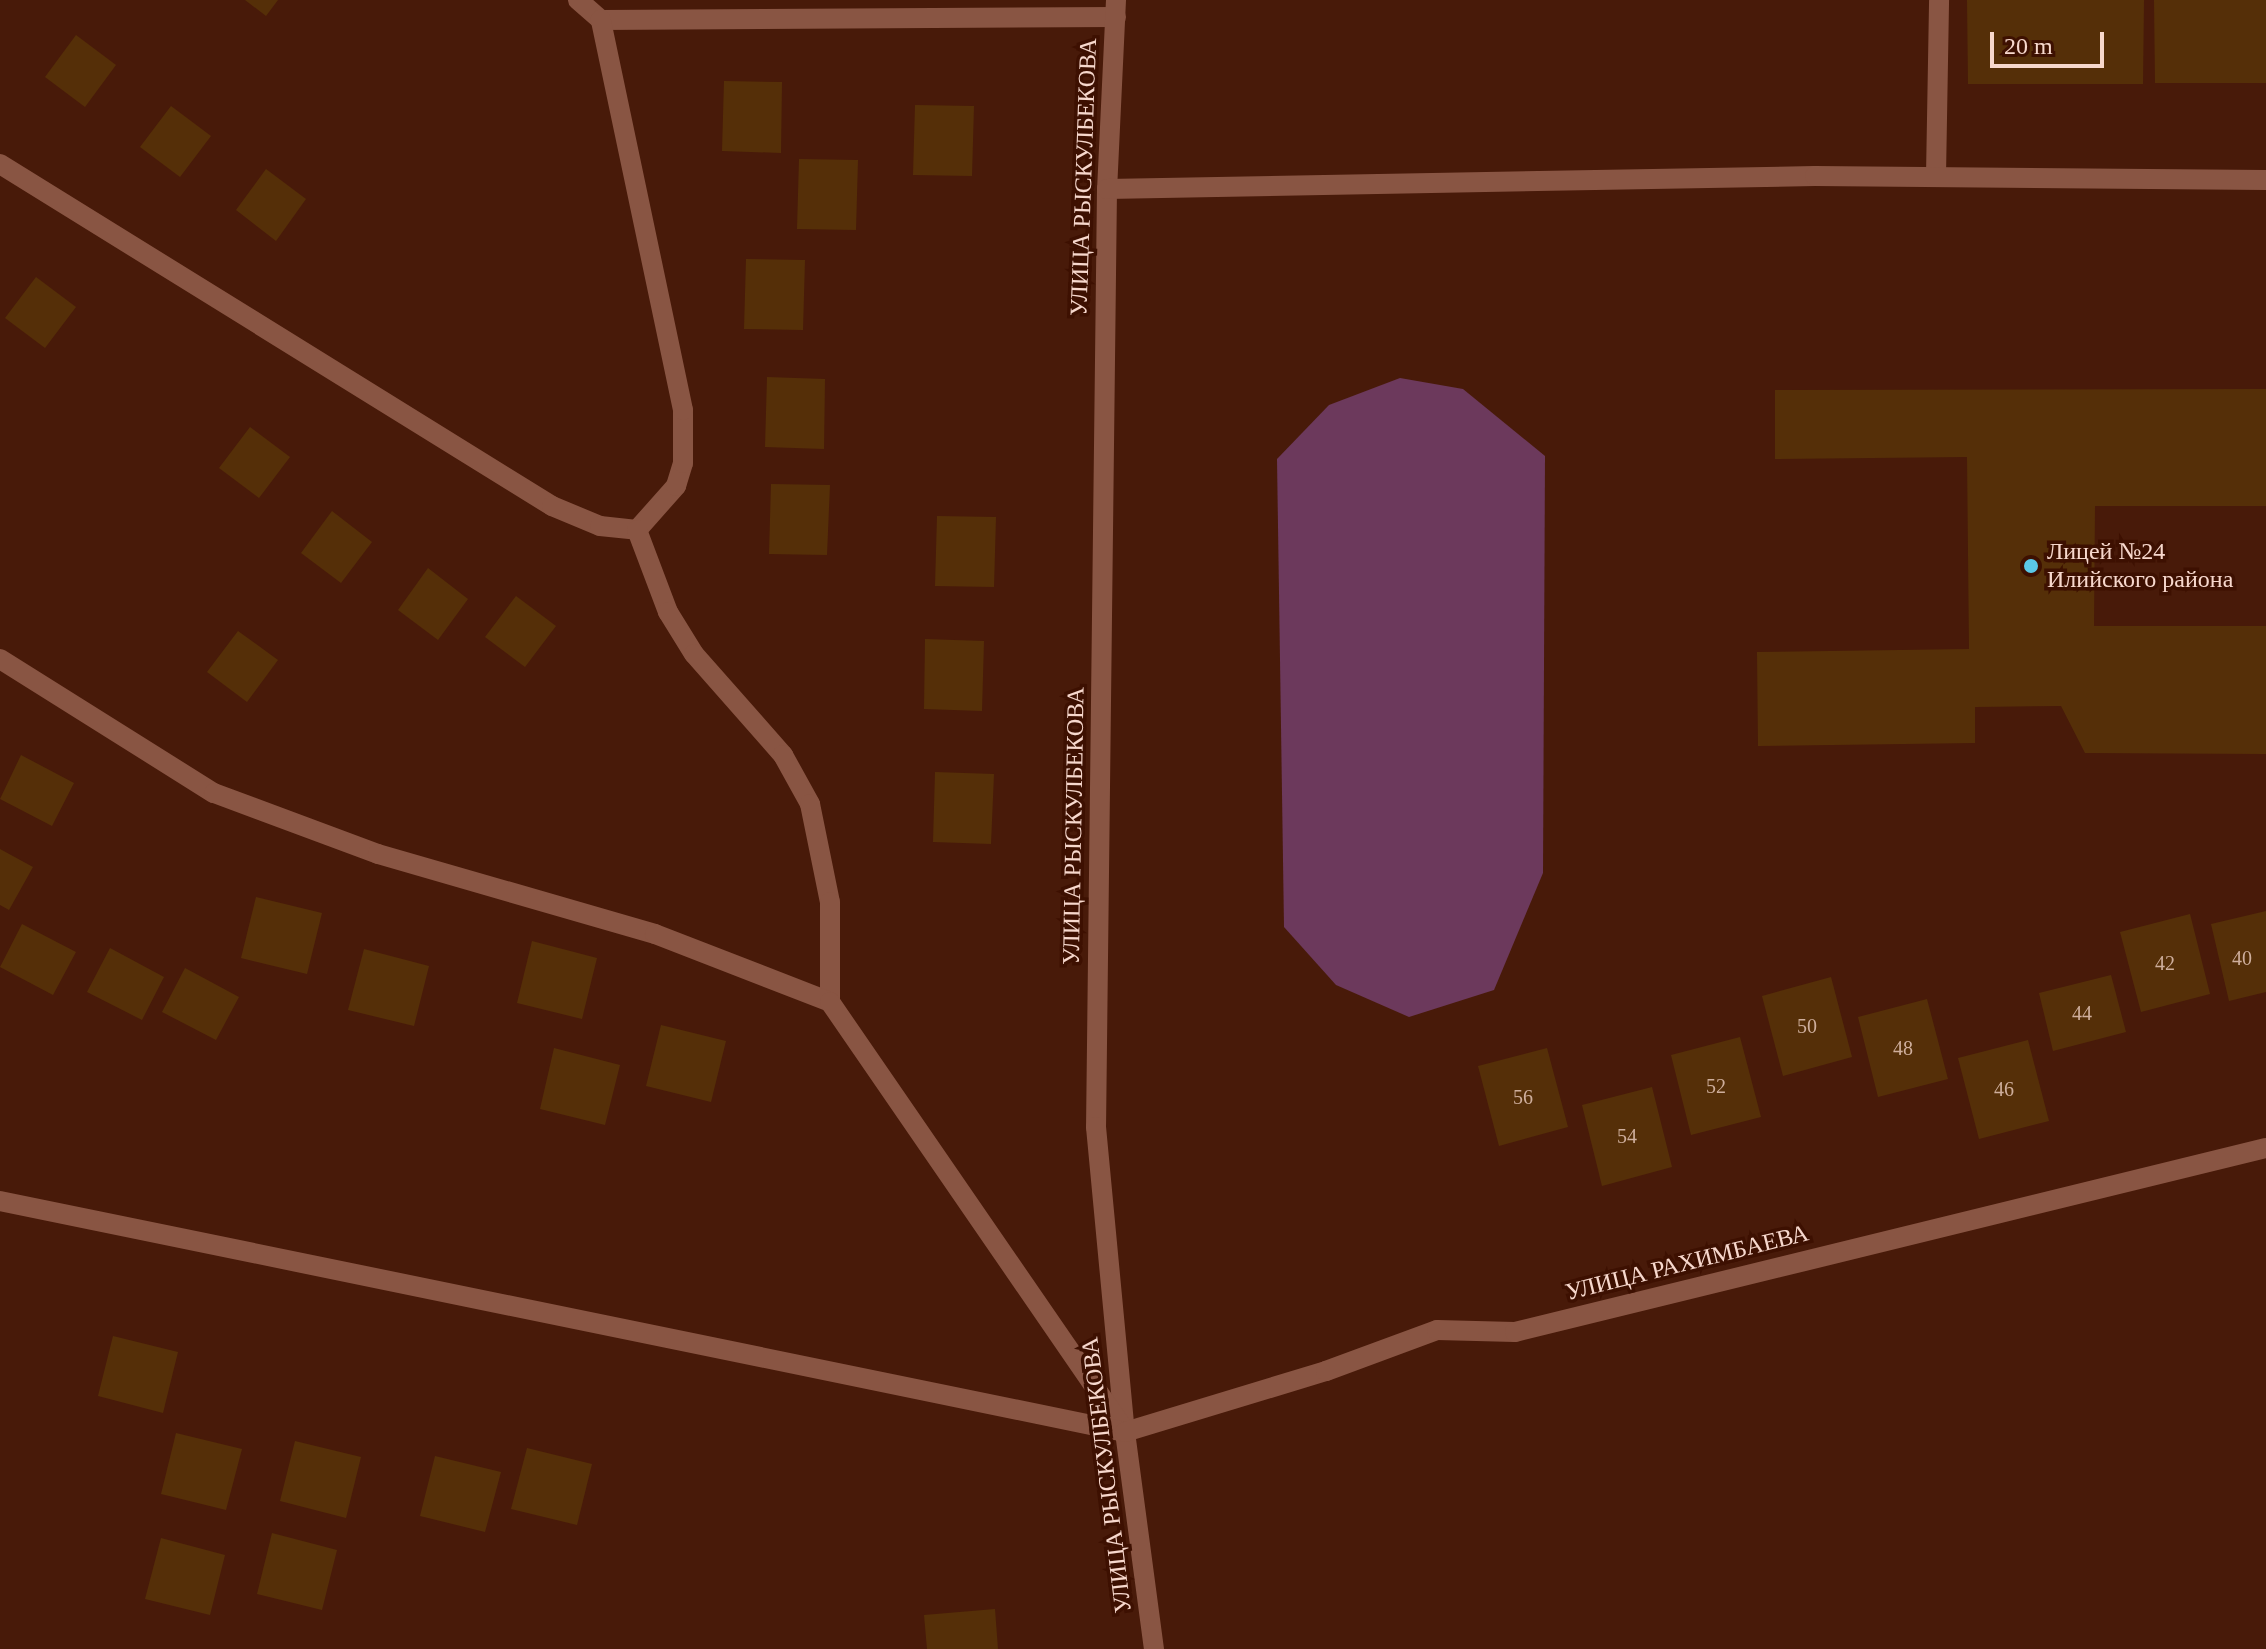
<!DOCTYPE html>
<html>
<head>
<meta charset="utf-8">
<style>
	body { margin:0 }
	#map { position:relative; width:2266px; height:1649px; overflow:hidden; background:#481a09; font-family:Georgia,serif }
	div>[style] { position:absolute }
	.green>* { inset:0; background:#6c395c }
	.building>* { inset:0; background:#552f08 }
	.minor>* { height:20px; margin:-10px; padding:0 10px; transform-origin:10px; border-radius:10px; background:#895543 }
	.dots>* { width:22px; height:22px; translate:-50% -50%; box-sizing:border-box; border:4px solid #3d1001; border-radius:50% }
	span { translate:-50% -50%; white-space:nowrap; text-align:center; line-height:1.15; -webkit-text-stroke:7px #3d1001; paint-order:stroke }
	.number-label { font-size:20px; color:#ceae9c }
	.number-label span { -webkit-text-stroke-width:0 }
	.street-label { font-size:24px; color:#f7d8cd }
	.poi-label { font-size:24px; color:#f7d8cd }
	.left { translate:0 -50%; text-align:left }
	.scale { position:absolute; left:1990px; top:32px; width:114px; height:36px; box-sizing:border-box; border:4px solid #f7d8cd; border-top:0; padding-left:10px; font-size:24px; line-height:28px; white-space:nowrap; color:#f7d8cd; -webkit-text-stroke:6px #3d1001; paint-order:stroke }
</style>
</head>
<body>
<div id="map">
	<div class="green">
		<i style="clip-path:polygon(1400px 378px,1463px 389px,1545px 456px,1543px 873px,1494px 990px,1409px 1017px,1336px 985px,1284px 927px,1277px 459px,1329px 405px)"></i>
	</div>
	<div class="building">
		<i style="clip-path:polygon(245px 0,278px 0,266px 16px)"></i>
		<i style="clip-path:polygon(1967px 0,2144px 0,2143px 84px,1968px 84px)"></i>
		<i style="clip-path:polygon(2154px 0,2266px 0,2266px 83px,2155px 83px)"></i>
		<i style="clip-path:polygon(76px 35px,116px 65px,85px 107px,45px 77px)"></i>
		<i style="clip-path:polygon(724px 81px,782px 82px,781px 153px,722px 151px)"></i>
		<i style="clip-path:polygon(915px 105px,974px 106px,972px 176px,913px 175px)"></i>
		<i style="clip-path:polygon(171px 106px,211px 136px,180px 177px,140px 147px)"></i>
		<i style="clip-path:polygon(799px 159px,858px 160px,856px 230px,797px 229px)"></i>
		<i style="clip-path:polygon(266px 169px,306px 199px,276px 241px,236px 210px)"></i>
		<i style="clip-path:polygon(746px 259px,805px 260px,803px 330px,744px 329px)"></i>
		<i style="clip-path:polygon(36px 277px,76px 307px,45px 348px,5px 318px)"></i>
		<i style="clip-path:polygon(767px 377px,825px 379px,824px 449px,765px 447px)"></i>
		<i style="clip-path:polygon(2266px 389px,2266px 506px,2095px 506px,2094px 626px,2266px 626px,2266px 754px,2085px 753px,2061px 706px,1975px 707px,1975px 743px,1758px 746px,1757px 652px,1969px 649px,1967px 457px,1775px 459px,1775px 390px)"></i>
		<i style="clip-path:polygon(250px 427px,290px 457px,259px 498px,219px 468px)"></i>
		<i style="clip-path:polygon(771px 484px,830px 485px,827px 555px,769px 554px)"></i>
		<i style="clip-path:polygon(332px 511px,372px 542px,341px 583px,301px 553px)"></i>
		<i style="clip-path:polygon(937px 516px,996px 517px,994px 587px,935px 586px)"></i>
		<i style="clip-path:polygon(428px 568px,468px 599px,438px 640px,398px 610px)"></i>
		<i style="clip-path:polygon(516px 596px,556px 626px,525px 667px,485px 637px)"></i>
		<i style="clip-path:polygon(238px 631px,278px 660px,247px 702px,207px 672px)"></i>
		<i style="clip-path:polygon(925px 639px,984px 641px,982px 711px,924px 709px)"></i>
		<i style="clip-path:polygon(21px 755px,74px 783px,52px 826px,0 799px)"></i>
		<i style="clip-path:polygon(935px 772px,994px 774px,991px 844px,933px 842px)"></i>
		<i style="clip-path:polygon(0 849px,33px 867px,9px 910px,0 905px)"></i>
		<i style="clip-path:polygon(256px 897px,322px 913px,307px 974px,241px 958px)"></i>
		<i style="clip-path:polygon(2266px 911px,2266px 992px,2229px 1001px,2211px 924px)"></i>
		<i style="clip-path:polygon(2190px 914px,2210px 994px,2141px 1012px,2120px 932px)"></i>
		<i style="clip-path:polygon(22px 924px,76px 952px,53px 995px,0 967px)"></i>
		<i style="clip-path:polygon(532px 941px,597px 958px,582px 1019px,517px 1003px)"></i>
		<i style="clip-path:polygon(110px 948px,164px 977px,142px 1020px,87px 992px)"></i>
		<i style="clip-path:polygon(364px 949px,429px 966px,414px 1026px,348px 1010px)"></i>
		<i style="clip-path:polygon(185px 968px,239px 997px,216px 1040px,162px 1012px)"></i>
		<i style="clip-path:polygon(2111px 975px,2126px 1032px,2053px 1051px,2039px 993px)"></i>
		<i style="clip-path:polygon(1831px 977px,1852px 1057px,1783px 1076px,1762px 996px)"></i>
		<i style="clip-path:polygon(1927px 999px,1948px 1079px,1878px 1097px,1858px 1017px)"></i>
		<i style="clip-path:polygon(661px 1025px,726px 1041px,711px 1102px,646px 1086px)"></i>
		<i style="clip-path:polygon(1740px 1037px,1761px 1117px,1691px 1135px,1671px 1055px)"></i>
		<i style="clip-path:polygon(2028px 1040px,2049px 1121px,1979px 1139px,1958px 1058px)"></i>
		<i style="clip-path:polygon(554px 1048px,620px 1065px,605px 1125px,540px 1109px)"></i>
		<i style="clip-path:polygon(1547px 1048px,1568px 1127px,1499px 1146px,1478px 1066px)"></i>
		<i style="clip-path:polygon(1652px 1087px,1672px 1167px,1602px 1186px,1582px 1105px)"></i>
		<i style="clip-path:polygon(113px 1336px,178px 1352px,163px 1413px,98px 1396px)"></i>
		<i style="clip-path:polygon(176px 1433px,242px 1449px,226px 1510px,161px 1494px)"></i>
		<i style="clip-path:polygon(295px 1441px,361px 1457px,346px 1518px,280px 1501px)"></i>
		<i style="clip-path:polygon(527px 1448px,592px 1464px,577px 1525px,511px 1509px)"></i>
		<i style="clip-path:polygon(435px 1456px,501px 1472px,485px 1532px,420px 1516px)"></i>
		<i style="clip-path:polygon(272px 1533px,337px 1550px,322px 1610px,257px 1594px)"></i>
		<i style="clip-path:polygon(161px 1538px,225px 1555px,210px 1615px,145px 1599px)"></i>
		<i style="clip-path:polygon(995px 1609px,998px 1649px,927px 1649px,924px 1615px)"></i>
	</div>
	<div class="minor">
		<i style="left:578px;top:0;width:30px;rotate:41deg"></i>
		<i style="left:601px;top:20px;width:515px;rotate:-0.33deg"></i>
		<i style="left:1116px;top:0;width:189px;rotate:92.7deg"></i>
		<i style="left:1107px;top:189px;width:938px;rotate:90.67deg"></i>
		<i style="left:1096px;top:1127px;width:306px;rotate:84.6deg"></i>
		<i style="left:1125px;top:1432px;width:219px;rotate:82.4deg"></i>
		<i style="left:0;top:164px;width:649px;rotate:31.78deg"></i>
		<i style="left:552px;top:506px;width:52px;rotate:22.6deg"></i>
		<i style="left:600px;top:526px;width:37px;rotate:6deg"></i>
		<i style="left:637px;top:530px;width:59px;rotate:-48.4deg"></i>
		<i style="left:676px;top:486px;width:24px;rotate:-73deg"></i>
		<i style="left:683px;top:463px;width:53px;rotate:-90deg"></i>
		<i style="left:683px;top:410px;width:399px;rotate:-101.9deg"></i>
		<i style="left:1936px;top:176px;width:176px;rotate:-89deg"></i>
		<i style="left:1107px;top:189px;width:708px;rotate:-1.05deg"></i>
		<i style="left:1815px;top:176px;width:451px;rotate:0.5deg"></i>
		<i style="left:637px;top:530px;width:88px;rotate:69.3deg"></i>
		<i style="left:668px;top:612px;width:49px;rotate:58.2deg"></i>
		<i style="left:694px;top:654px;width:135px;rotate:48.6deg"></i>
		<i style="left:783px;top:755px;width:56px;rotate:61.1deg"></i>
		<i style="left:810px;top:804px;width:100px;rotate:78.5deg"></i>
		<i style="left:830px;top:902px;width:100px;rotate:90deg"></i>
		<i style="left:0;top:659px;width:252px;rotate:32.1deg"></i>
		<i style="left:214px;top:793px;width:175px;rotate:20.4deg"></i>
		<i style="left:378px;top:854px;width:288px;rotate:16.1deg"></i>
		<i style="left:655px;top:934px;width:188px;rotate:21.2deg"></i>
		<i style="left:830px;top:1002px;width:517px;rotate:55.48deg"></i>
		<i style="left:0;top:1201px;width:1148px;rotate:11.6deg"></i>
		<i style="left:1125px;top:1432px;width:210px;rotate:-16.9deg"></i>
		<i style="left:1326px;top:1371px;width:118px;rotate:-20.3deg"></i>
		<i style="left:1437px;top:1330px;width:78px;rotate:1.5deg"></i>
		<i style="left:1515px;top:1332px;width:773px;rotate:-13.77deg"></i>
	</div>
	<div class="dots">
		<i style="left:2031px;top:566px;background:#5bc8e7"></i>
	</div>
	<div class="number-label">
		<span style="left:2242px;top:958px">40</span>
		<span style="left:2165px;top:963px">42</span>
		<span style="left:2082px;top:1013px">44</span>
		<span style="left:1807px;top:1026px">50</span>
		<span style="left:1903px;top:1048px">48</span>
		<span style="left:1716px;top:1086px">52</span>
		<span style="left:2004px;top:1089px">46</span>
		<span style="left:1523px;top:1097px">56</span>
		<span style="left:1627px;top:1136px">54</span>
	</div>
	<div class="street-label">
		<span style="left:1084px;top:177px;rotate:-88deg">УЛИЦА РЫСКУЛБЕКОВА</span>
		<span style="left:1074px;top:826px;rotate:-89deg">УЛИЦА РЫСКУЛБЕКОВА</span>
		<span style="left:1687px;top:1263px;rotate:-14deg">УЛИЦА РАХИМБАЕВА</span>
		<span style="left:1107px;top:1475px;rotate:-97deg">УЛИЦА РЫСКУЛБЕКОВА</span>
	</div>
	<div class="poi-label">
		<span class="left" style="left:2047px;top:566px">Лицей №24<br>Илийского района</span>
	</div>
	<div class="scale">20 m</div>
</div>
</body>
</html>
